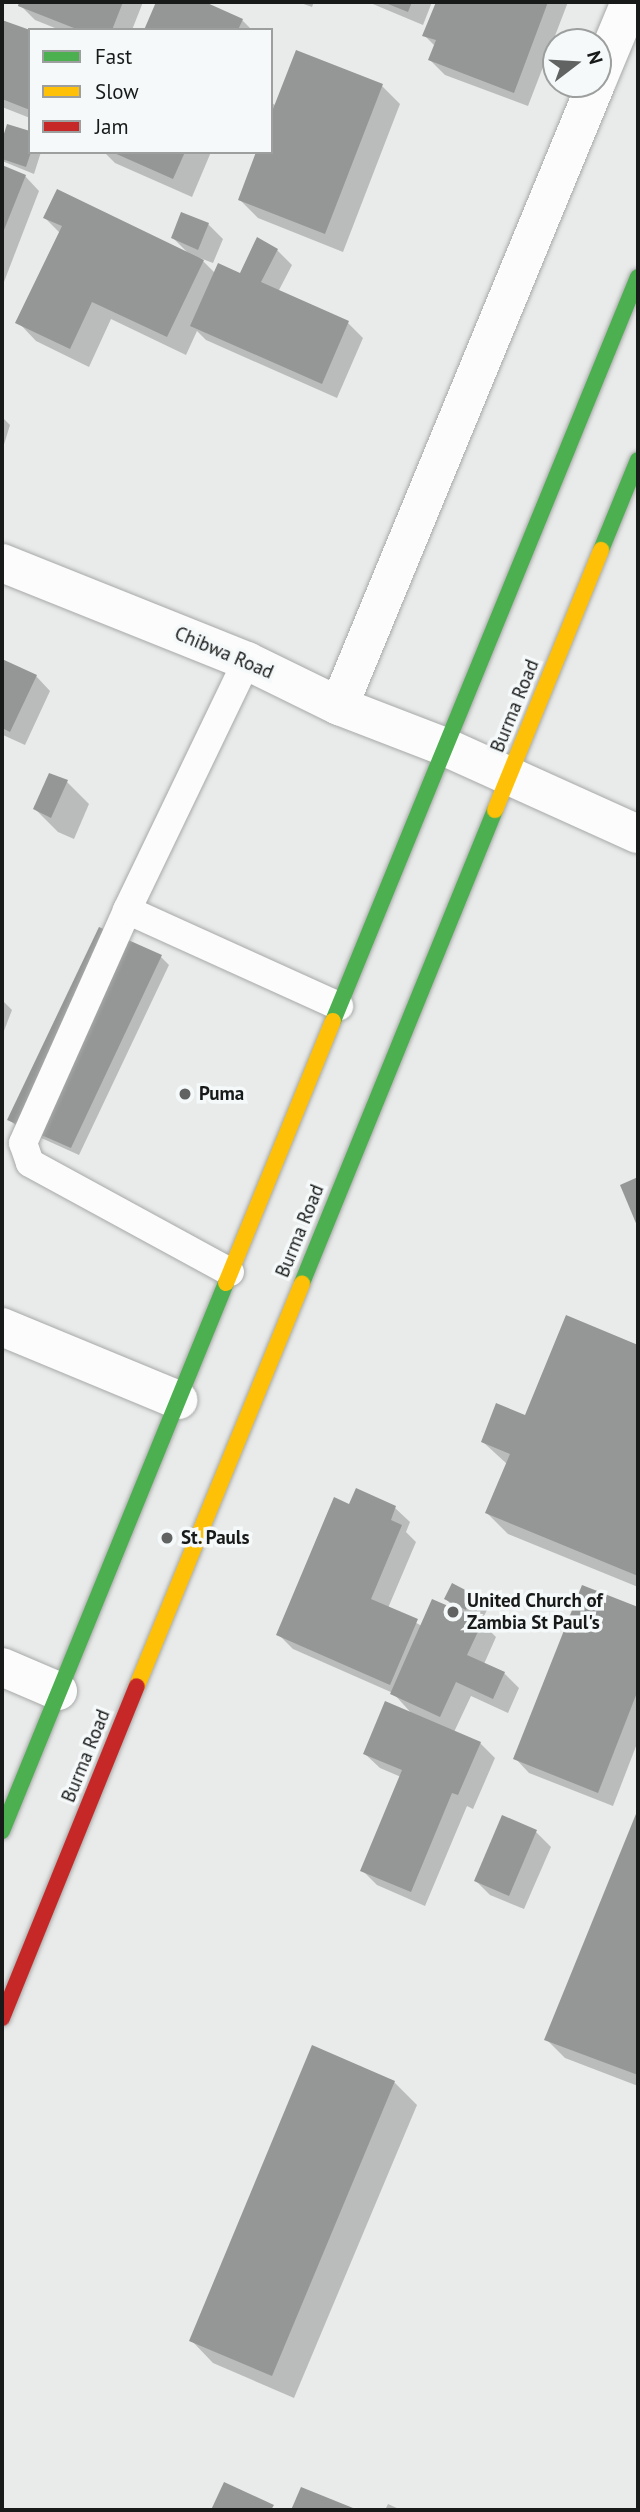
<!DOCTYPE html>
<html>
<head>
<meta charset="utf-8">
<style>
	body { margin:0 }
	#map { position:relative; width:640px; height:2512px; overflow:hidden; background:#e9ebea; font-family:"PT Sans",sans-serif }
	div>[style] { position:absolute }
	.shadow>* { inset:0; background:#0003 }
	.building>* { inset:0; background:#959796 }
	.roads { filter:drop-shadow(0 0 2px #a7a9a8) drop-shadow(0 0 2px #a7a9a8) }
	.lane>* { height:28px; margin:-14px; padding:0 14px; transform-origin:14px; border-radius:14px; background:#fcfcfc }
	.street>* { height:38px; margin:-19px; padding:0 19px; transform-origin:19px; border-radius:19px; background:#fcfcfc }
	.fast>* { height:16px; margin:-8px; padding:0 8px; transform-origin:8px; border-radius:8px; background:#4caf50 }
	.slow>* { height:16px; margin:-8px; padding:0 8px; transform-origin:8px; border-radius:8px; background:#ffc107 }
	.jam>* { height:16px; margin:-8px; padding:0 8px; transform-origin:8px; border-radius:8px; background:#c62828 }
	.dots>* { width:19px; height:19px; translate:-50% -50%; box-sizing:border-box; border:4px solid #f5f9f9; border-radius:50% }
	span { translate:-50% -50%; white-space:nowrap; text-align:center; line-height:1.15; -webkit-text-stroke:7px #f5f9f9; paint-order:stroke }
	.street-label { font-size:19px; color:#181919 }
	.poi-label { font-size:19px; color:#181919; font-weight:700 }
	.left { translate:0 -50%; text-align:left }
	.frame { position:absolute; inset:0; border:4px solid #181919; pointer-events:none }
	.legend { position:absolute; left:28px; top:28px; width:245px; height:126px; box-sizing:border-box; background:#f5f9f9; border:2px solid #9d9f9f; margin:0; padding:9px 12px; list-style:none; font-size:21px; color:#181919 }
	.legend li { display:flex; align-items:center; gap:14px; height:35px }
	.legend b { width:35px; border:2px solid #9d9f9f }
	.north { position:absolute; left:542px; top:28px; width:70px; height:70px; box-sizing:border-box; background:#f5f9f9; border:2px solid #9d9f9f; border-radius:50%; rotate:73deg; font-size:19px; font-weight:700; line-height:28px; text-align:center; color:#181919 }
	.north::after { content:''; display:block; margin:auto; width:24px; height:32px; background:#616262; clip-path:polygon(50% 0,100% 100%,50% 72%,0 100%) }
</style>
</head>
<body>
<div id="map">
	<div class="shadow">
		<i style="clip-path:polygon(21px 2px,143px 2px,132px 30px,60px 30px,35px 20px,20px 5px)"></i>
		<i style="clip-path:polygon(158px 2px,201px 2px,242px 20px,252px 30px,146px 30px)"></i>
		<i style="clip-path:polygon(298px 2px,314px 2px,312px 7px)"></i>
		<i style="clip-path:polygon(368px 2px,432px 2px,423px 25px)"></i>
		<i style="clip-path:polygon(437px 2px,568px 2px,528px 106px,445px 75px,430px 60px,435px 46px,424px 35px)"></i>
		<i style="clip-path:polygon(2px 22px,30px 32px,30px 118px,2px 107px)"></i>
		<i style="clip-path:polygon(382px 86px,400px 104px,343px 252px,258px 218px,240px 200px,271px 152px,271px 102px,276px 106px)"></i>
		<i style="clip-path:polygon(9px 126px,30px 152px,41px 152px,34px 174px,2px 161px,2px 146px)"></i>
		<i style="clip-path:polygon(104px 152px,211px 152px,192px 197px,115px 163px)"></i>
		<i style="clip-path:polygon(2px 167px,25px 176px,39px 191px,2px 287px)"></i>
		<i style="clip-path:polygon(45px 218px,189px 254px,173px 238px,208px 224px,223px 239px,213px 263px,200px 258px,215px 273px,241px 275px,277px 250px,292px 265px,278px 292px,348px 323px,363px 338px,337px 398px,206px 340px,197px 331px,186px 355px,111px 319px,89px 367px,36px 341px,18px 322px,60px 233px)"></i>
		<i style="clip-path:polygon(2px 417px,10px 425px,2px 451px)"></i>
		<i style="clip-path:polygon(2px 661px,36px 676px,50px 691px,25px 745px,3px 735px,2px 739px)"></i>
		<i style="clip-path:polygon(67px 782px,89px 804px,74px 839px,58px 832px,35px 809px)"></i>
		<i style="clip-path:polygon(100px 929px,161px 957px,169px 965px,79px 1155px,17px 1127px,9px 1119px)"></i>
		<i style="clip-path:polygon(2px 1000px,12px 1010px,2px 1036px)"></i>
		<i style="clip-path:polygon(567px 1317px,638px 1347px,638px 1587px,508px 1534px,487px 1513px,507px 1464px,483px 1442px,526px 1417px)"></i>
		<i style="clip-path:polygon(350px 1506px,395px 1508px,410px 1522px,406px 1532px,416px 1542px,388px 1608px,422px 1626px,459px 1613px,446px 1599px,472px 1595px,487px 1610px,481px 1622px,496px 1637px,484px 1664px,504px 1673px,519px 1688px,508px 1713px,471px 1696px,454px 1732px,480px 1743px,495px 1758px,473px 1809px,467px 1806px,425px 1906px,377px 1885px,362px 1870px,401px 1777px,380px 1768px,365px 1754px,413px 1715px,393px 1693px,293px 1649px,278px 1634px)"></i>
		<i style="clip-path:polygon(583px 1587px,638px 1609px,638px 1741px,613px 1806px,529px 1773px,515px 1758px)"></i>
		<i style="clip-path:polygon(638px 1814px,638px 2086px,565px 2058px,546px 2039px)"></i>
		<i style="clip-path:polygon(503px 1817px,536px 1832px,551px 1847px,524px 1909px,490px 1895px,476px 1881px)"></i>
		<i style="clip-path:polygon(394px 2082px,417px 2105px,294px 2398px,213px 2363px,191px 2340px)"></i>
		<i style="clip-path:polygon(388px 2504px,401px 2510px,385px 2510px)"></i>
	</div>
	<div class="building">
		<i style="clip-path:polygon(19px 2px,123px 2px,112px 30px,79px 30px,18px 6px)"></i>
		<i style="clip-path:polygon(156px 2px,205px 2px,243px 19px,238px 30px,144px 30px)"></i>
		<i style="clip-path:polygon(383px 2px,412px 2px,408px 12px)"></i>
		<i style="clip-path:polygon(436px 2px,548px 2px,514px 93px,428px 60px,436px 40px,422px 36px)"></i>
		<i style="clip-path:polygon(2px 20px,30px 30px,30px 110px,2px 99px)"></i>
		<i style="clip-path:polygon(296px 50px,383px 84px,325px 234px,238px 200px,256px 152px,271px 152px,271px 114px)"></i>
		<i style="clip-path:polygon(7px 124px,30px 131px,31px 152px,26px 167px,2px 159px,2px 140px)"></i>
		<i style="clip-path:polygon(112px 152px,185px 152px,173px 179px)"></i>
		<i style="clip-path:polygon(2px 165px,26px 175px,2px 235px)"></i>
		<i style="clip-path:polygon(57px 189px,204px 260px,167px 337px,92px 302px,70px 349px,15px 323px,62px 226px,43px 218px)"></i>
		<i style="clip-path:polygon(181px 212px,209px 223px,198px 250px,171px 238px)"></i>
		<i style="clip-path:polygon(257px 237px,278px 249px,261px 282px,349px 321px,322px 384px,190px 326px,218px 263px,240px 273px)"></i>
		<i style="clip-path:polygon(2px 659px,37px 675px,10px 732px,2px 728px)"></i>
		<i style="clip-path:polygon(49px 773px,68px 780px,51px 818px,33px 809px)"></i>
		<i style="clip-path:polygon(99px 927px,162px 955px,71px 1148px,7px 1120px)"></i>
		<i style="clip-path:polygon(638px 1177px,638px 1228px,620px 1185px)"></i>
		<i style="clip-path:polygon(566px 1315px,638px 1345px,638px 1576px,485px 1513px,510px 1454px,481px 1442px,496px 1403px,525px 1415px)"></i>
		<i style="clip-path:polygon(356px 1488px,396px 1506px,391px 1520px,402px 1525px,371px 1599px,418px 1619px,390px 1685px,276px 1635px,334px 1497px,349px 1504px)"></i>
		<i style="clip-path:polygon(452px 1583px,473px 1594px,466px 1610px,444px 1599px)"></i>
		<i style="clip-path:polygon(582px 1585px,638px 1607px,638px 1690px,598px 1793px,513px 1759px)"></i>
		<i style="clip-path:polygon(432px 1599px,483px 1621px,467px 1655px,505px 1672px,493px 1699px,456px 1682px,440px 1717px,390px 1694px)"></i>
		<i style="clip-path:polygon(385px 1701px,481px 1742px,458px 1795px,452px 1793px,411px 1892px,360px 1871px,402px 1770px,363px 1754px)"></i>
		<i style="clip-path:polygon(638px 1809px,638px 2075px,544px 2040px)"></i>
		<i style="clip-path:polygon(502px 1815px,537px 1830px,509px 1896px,474px 1881px)"></i>
		<i style="clip-path:polygon(312px 2045px,395px 2081px,272px 2376px,189px 2341px)"></i>
		<i style="clip-path:polygon(224px 2482px,274px 2505px,271px 2510px,211px 2510px)"></i>
		<i style="clip-path:polygon(301px 2487px,358px 2510px,291px 2510px)"></i>
	</div>
	<div class="roads">
		<div class="lane">
			<i style="left:127px;top:910px;width:233px;rotate:24.4deg"></i>
			<i style="left:230px;top:1272px;width:228px;rotate:-151.4deg"></i>
			<i style="left:30px;top:1163px;width:21px;rotate:-109deg"></i>
			<i style="left:23px;top:1143px;width:255px;rotate:-65.9deg"></i>
			<i style="left:127px;top:910px;width:276px;rotate:-64.3deg"></i>
		</div>
		<div class="street">
			<i style="left:598px;top:79px;width:83px;rotate:-67.4deg"></i>
			<i style="left:2px;top:563px;width:264px;rotate:21.8deg"></i>
			<i style="left:247px;top:661px;width:102px;rotate:26.1deg"></i>
			<i style="left:339px;top:706px;width:114px;rotate:21.1deg"></i>
			<i style="left:445px;top:747px;width:212px;rotate:24.3deg"></i>
			<i style="left:339px;top:706px;width:673px;rotate:-67.55deg"></i>
			<i style="left:2px;top:1327px;width:191px;rotate:22.5deg"></i>
			<i style="left:2px;top:1667px;width:61px;rotate:23.2deg"></i>
		</div>
		<div class="fast">
			<i style="left:601px;top:550px;width:97px;rotate:-67.7deg"></i>
			<i style="left:333px;top:1021px;width:804px;rotate:-67.71deg"></i>
			<i style="left:302px;top:1283px;width:511px;rotate:-67.8deg"></i>
			<i style="left:2px;top:1831px;width:592px;rotate:-67.77deg"></i>
		</div>
		<div class="slow">
			<i style="left:495px;top:810px;width:281px;rotate:-67.8deg"></i>
			<i style="left:226px;top:1283px;width:283px;rotate:-67.8deg"></i>
			<i style="left:137px;top:1686px;width:435px;rotate:-67.7deg"></i>
		</div>
		<div class="jam">
			<i style="left:2px;top:2018px;width:358px;rotate:-67.9deg"></i>
		</div>
	</div>
	<div class="dots">
		<i style="left:185px;top:1094px;background:#616262"></i>
		<i style="left:167px;top:1538px;background:#616262"></i>
		<i style="left:453px;top:1612px;background:#616262"></i>
	</div>
	<div class="street-label">
		<span style="left:224px;top:653px;rotate:23deg">Chibwa Road</span>
		<span style="left:515px;top:706px;rotate:-68deg">Burma Road</span>
		<span style="left:300px;top:1231px;rotate:-68deg">Burma Road</span>
		<span style="left:86px;top:1756px;rotate:-68deg">Burma Road</span>
	</div>
	<div class="poi-label">
		<span class="left" style="left:199px;top:1094px">Puma</span>
		<span class="left" style="left:181px;top:1538px">St. Pauls</span>
		<span class="left" style="left:467px;top:1612px">United Church of<br>Zambia St Paul's</span>
	</div>
	<div class="frame"></div>
	<ul class="legend">
	<li><b style="height:9px;background:#4caf50"></b>Fast</li>
	<li><b style="height:9px;background:#ffc107"></b>Slow</li>
	<li><b style="height:9px;background:#c62828"></b>Jam</li>
	</ul>
	<div class="north">N</div>
</div>
</body>
</html>
